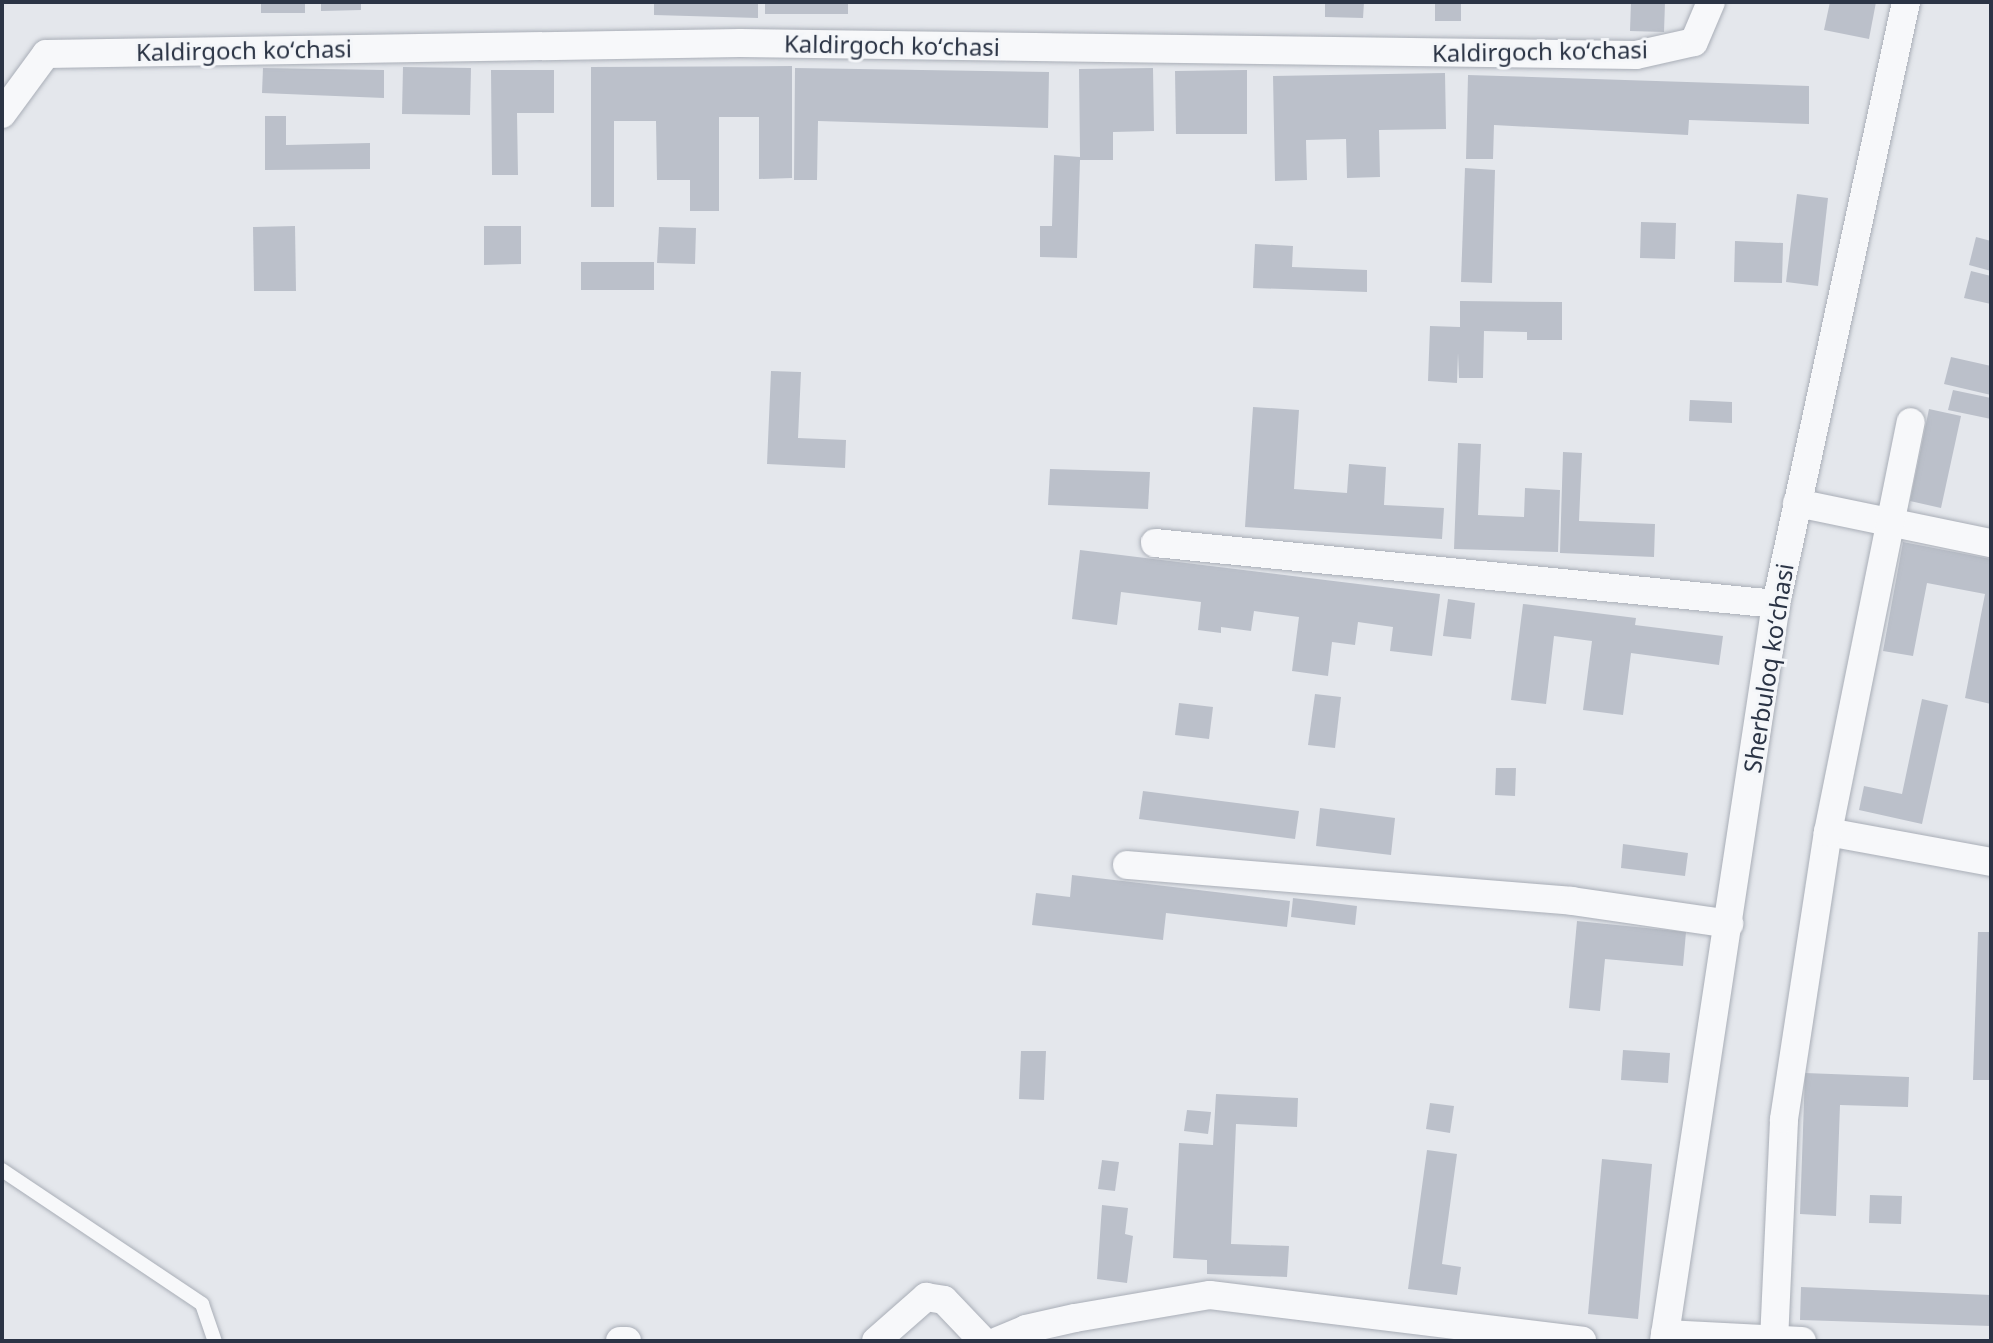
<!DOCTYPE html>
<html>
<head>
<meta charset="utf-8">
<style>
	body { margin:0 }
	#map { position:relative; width:1993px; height:1343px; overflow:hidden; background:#e4e7ec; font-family:"Noto Sans",sans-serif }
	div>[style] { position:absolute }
	.building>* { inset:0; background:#bbc0ca }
	.roads { filter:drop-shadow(0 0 2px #a9aeb7) drop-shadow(0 0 2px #a9aeb7) }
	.lane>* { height:14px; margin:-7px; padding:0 7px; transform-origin:7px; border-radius:7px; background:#f7f8fa }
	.street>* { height:28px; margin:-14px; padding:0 14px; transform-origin:14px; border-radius:14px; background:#f7f8fa }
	span { translate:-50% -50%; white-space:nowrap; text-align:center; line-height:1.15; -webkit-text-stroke:6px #f4f6f9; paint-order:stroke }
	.street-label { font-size:24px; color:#2b3445 }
	.frame { position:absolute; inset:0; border:4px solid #2b3445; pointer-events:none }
</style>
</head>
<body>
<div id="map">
	<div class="building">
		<i style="clip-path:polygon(261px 2px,305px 2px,305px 13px,261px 13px)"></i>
		<i style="clip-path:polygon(321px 2px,361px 2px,361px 10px,321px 11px)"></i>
		<i style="clip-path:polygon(654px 2px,758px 2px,758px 18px,654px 15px)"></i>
		<i style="clip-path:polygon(765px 2px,848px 2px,848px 14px,765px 14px)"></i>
		<i style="clip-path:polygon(1325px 2px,1364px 2px,1363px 18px,1325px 17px)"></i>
		<i style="clip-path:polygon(1435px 2px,1461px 2px,1461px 21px,1435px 21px)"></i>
		<i style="clip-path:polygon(1631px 2px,1665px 2px,1664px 32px,1630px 31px)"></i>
		<i style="clip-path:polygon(1830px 2px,1876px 2px,1869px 39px,1824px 30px)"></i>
		<i style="clip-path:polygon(792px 66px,792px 178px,759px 179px,759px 117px,719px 117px,719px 211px,690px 211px,690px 180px,657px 180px,656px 121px,614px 121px,614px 207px,591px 207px,591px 67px)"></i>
		<i style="clip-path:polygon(403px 67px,471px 68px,470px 115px,402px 114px)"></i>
		<i style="clip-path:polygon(263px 68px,384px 70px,384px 98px,262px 93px)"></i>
		<i style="clip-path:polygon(795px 68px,1049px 72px,1048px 128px,818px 121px,817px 180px,794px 180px)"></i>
		<i style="clip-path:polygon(1153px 68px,1154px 131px,1113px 132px,1113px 160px,1080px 160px,1077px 258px,1040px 257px,1040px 226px,1052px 226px,1054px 155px,1080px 157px,1079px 69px)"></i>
		<i style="clip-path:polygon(491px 70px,554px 70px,554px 113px,517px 113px,518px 175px,492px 175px)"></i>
		<i style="clip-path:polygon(1247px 70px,1247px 134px,1176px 134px,1175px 71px)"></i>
		<i style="clip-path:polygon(1445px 73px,1446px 129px,1379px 130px,1380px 177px,1347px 178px,1346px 139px,1306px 140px,1307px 180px,1275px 181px,1273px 76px)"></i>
		<i style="clip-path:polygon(1468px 75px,1809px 86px,1809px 124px,1689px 120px,1688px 135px,1494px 125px,1493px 159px,1466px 159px)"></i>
		<i style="clip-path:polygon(265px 116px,286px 116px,286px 145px,370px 143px,370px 169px,265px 170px)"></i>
		<i style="clip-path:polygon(1465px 168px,1495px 170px,1492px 283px,1461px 282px)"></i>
		<i style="clip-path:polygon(1797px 194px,1828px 198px,1818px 286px,1786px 282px)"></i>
		<i style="clip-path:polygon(1641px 222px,1676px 223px,1675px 259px,1640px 258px)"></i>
		<i style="clip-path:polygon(295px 226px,296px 291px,254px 291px,253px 227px)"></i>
		<i style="clip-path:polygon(484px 226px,521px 226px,521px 264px,484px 265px)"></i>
		<i style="clip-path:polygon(659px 227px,696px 228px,695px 264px,657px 263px)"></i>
		<i style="clip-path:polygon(1976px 237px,1991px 241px,1991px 271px,1969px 265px)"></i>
		<i style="clip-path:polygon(1735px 241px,1783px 243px,1782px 283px,1734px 282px)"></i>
		<i style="clip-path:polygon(1255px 244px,1293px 246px,1292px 267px,1367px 270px,1367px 292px,1253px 288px)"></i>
		<i style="clip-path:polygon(581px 262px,654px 262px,654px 290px,581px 290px)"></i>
		<i style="clip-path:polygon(1971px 271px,1991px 276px,1991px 304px,1964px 298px)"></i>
		<i style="clip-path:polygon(1460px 301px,1562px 302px,1562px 340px,1527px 340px,1527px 332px,1484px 331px,1483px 378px,1459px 378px,1458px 353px,1457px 383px,1428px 381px,1430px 326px,1460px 327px)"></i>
		<i style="clip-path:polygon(1951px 357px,1991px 366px,1991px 395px,1944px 384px)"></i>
		<i style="clip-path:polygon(771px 371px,801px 372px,798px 438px,846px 440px,845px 468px,767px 464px)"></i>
		<i style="clip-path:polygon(1953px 390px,1991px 398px,1991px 419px,1948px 410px)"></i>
		<i style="clip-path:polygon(1690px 400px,1732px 402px,1732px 423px,1689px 421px)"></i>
		<i style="clip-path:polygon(1253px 407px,1299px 410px,1294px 489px,1347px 493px,1349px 464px,1386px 467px,1384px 505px,1444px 508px,1442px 539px,1245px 527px)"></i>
		<i style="clip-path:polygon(1929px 409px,1961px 416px,1941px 508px,1910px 501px)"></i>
		<i style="clip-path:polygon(1458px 443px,1481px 444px,1478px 515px,1524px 517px,1525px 488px,1560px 490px,1558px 552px,1454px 549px)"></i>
		<i style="clip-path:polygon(1563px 452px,1582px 453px,1579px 521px,1655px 524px,1654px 557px,1560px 553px)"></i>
		<i style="clip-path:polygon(1050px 469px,1150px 472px,1148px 509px,1048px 505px)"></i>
		<i style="clip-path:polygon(1903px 542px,1991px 559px,1991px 704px,1965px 698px,1985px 594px,1927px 583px,1913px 656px,1883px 651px)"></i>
		<i style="clip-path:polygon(1080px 550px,1440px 594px,1432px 656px,1390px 651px,1393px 627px,1358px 622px,1355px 645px,1332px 642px,1328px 676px,1292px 671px,1299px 617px,1254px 611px,1251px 631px,1221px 627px,1221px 633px,1198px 630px,1201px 602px,1121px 592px,1117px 625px,1072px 619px)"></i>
		<i style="clip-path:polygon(1448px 599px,1475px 603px,1471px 639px,1443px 636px)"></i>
		<i style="clip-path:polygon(1523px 604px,1636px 618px,1635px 625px,1723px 636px,1719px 665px,1631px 653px,1623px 715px,1583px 710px,1592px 641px,1554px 636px,1546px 704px,1511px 700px)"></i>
		<i style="clip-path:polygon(1315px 694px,1341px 697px,1335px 748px,1308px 745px)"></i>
		<i style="clip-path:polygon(1922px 699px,1948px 705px,1922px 824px,1859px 810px,1864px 786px,1902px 794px)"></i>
		<i style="clip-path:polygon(1179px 703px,1213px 707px,1209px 739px,1175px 735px)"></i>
		<i style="clip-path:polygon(1496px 768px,1516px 768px,1515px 796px,1495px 795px)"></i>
		<i style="clip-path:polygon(1143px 791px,1299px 811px,1295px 839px,1139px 819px)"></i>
		<i style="clip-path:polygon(1320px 808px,1395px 818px,1391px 855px,1316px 846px)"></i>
		<i style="clip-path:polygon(1623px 844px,1688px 853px,1685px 876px,1621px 868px)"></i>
		<i style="clip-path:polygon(1072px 875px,1290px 901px,1287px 927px,1166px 913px,1163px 940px,1032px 925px,1036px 893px,1070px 897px)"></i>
		<i style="clip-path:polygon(1293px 898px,1357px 906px,1355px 925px,1291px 917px)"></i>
		<i style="clip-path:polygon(1577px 921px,1686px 932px,1683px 966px,1605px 959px,1600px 1011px,1569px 1008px)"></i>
		<i style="clip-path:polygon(1978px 932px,1991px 932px,1991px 1080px,1973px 1080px)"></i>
		<i style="clip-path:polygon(1623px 1050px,1670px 1053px,1668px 1083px,1621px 1080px)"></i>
		<i style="clip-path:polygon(1021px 1051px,1046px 1051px,1044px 1100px,1019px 1099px)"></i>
		<i style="clip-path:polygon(1805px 1073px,1909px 1077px,1908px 1107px,1840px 1105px,1836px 1216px,1800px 1214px)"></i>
		<i style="clip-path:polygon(1216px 1094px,1298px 1098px,1297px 1127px,1236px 1124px,1231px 1244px,1289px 1246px,1287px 1277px,1207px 1274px,1207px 1260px,1173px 1258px,1179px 1143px,1213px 1145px)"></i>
		<i style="clip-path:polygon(1430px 1103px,1454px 1106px,1450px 1133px,1426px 1129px)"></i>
		<i style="clip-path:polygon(1187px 1110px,1211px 1112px,1208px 1134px,1184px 1131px)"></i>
		<i style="clip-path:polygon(1427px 1150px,1457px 1154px,1442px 1264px,1461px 1267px,1457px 1295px,1408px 1289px)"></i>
		<i style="clip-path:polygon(1602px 1159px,1652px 1164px,1638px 1319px,1588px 1314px)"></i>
		<i style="clip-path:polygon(1102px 1160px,1119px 1162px,1115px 1191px,1098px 1189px)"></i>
		<i style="clip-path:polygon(1870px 1195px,1902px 1196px,1901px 1224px,1869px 1223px)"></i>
		<i style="clip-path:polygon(1102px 1205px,1128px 1208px,1125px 1234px,1133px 1236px,1127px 1283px,1097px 1279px)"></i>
		<i style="clip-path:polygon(1801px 1287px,1991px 1295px,1991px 1326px,1800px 1320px)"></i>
	</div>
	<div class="roads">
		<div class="lane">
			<i style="left:2px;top:1170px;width:241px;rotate:33.8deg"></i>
			<i style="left:202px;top:1304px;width:39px;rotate:71deg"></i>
		</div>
		<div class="street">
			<i style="left:2px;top:114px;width:74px;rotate:-53.7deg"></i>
			<i style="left:46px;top:54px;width:694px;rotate:-0.91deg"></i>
			<i style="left:740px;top:43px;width:896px;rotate:0.77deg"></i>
			<i style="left:1636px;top:55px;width:59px;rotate:-12.6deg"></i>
			<i style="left:1694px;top:42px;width:43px;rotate:-67deg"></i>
			<i style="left:1797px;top:503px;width:198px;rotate:11.7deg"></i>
			<i style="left:1155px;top:543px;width:624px;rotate:5.61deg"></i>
			<i style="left:1828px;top:832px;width:166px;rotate:10.4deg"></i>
			<i style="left:1127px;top:865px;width:446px;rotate:4.6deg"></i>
			<i style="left:1572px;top:901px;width:159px;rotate:8.3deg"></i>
			<i style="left:1665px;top:1334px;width:137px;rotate:2.9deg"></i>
			<i style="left:620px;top:1341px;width:7px"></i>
			<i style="left:876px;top:1341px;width:67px;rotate:-41.3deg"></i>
			<i style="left:926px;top:1297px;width:18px;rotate:9deg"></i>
			<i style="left:944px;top:1300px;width:57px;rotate:46.4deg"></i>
			<i style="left:998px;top:1341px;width:30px;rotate:-23deg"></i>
			<i style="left:1026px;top:1329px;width:50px;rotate:-12.7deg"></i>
			<i style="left:1075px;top:1318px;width:137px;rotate:-9.7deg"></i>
			<i style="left:1210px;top:1295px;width:375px;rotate:7deg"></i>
			<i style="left:1664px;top:1341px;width:745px;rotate:-81.36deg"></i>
			<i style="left:1776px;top:604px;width:616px;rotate:-77.81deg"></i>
			<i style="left:1774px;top:1341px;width:222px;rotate:-87.4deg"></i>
			<i style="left:1784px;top:1119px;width:290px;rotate:-81.3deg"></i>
			<i style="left:1828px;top:832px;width:418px;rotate:-78.6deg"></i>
		</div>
	</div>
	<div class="street-label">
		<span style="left:892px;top:45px;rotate:1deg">Kaldirgoch koʻchasi</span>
		<span style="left:244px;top:50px;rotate:-1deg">Kaldirgoch koʻchasi</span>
		<span style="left:1540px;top:51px;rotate:-1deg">Kaldirgoch koʻchasi</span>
		<span style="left:1768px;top:668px;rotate:-81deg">Sherbuloq koʻchasi</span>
	</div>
	<div class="frame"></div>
</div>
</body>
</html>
